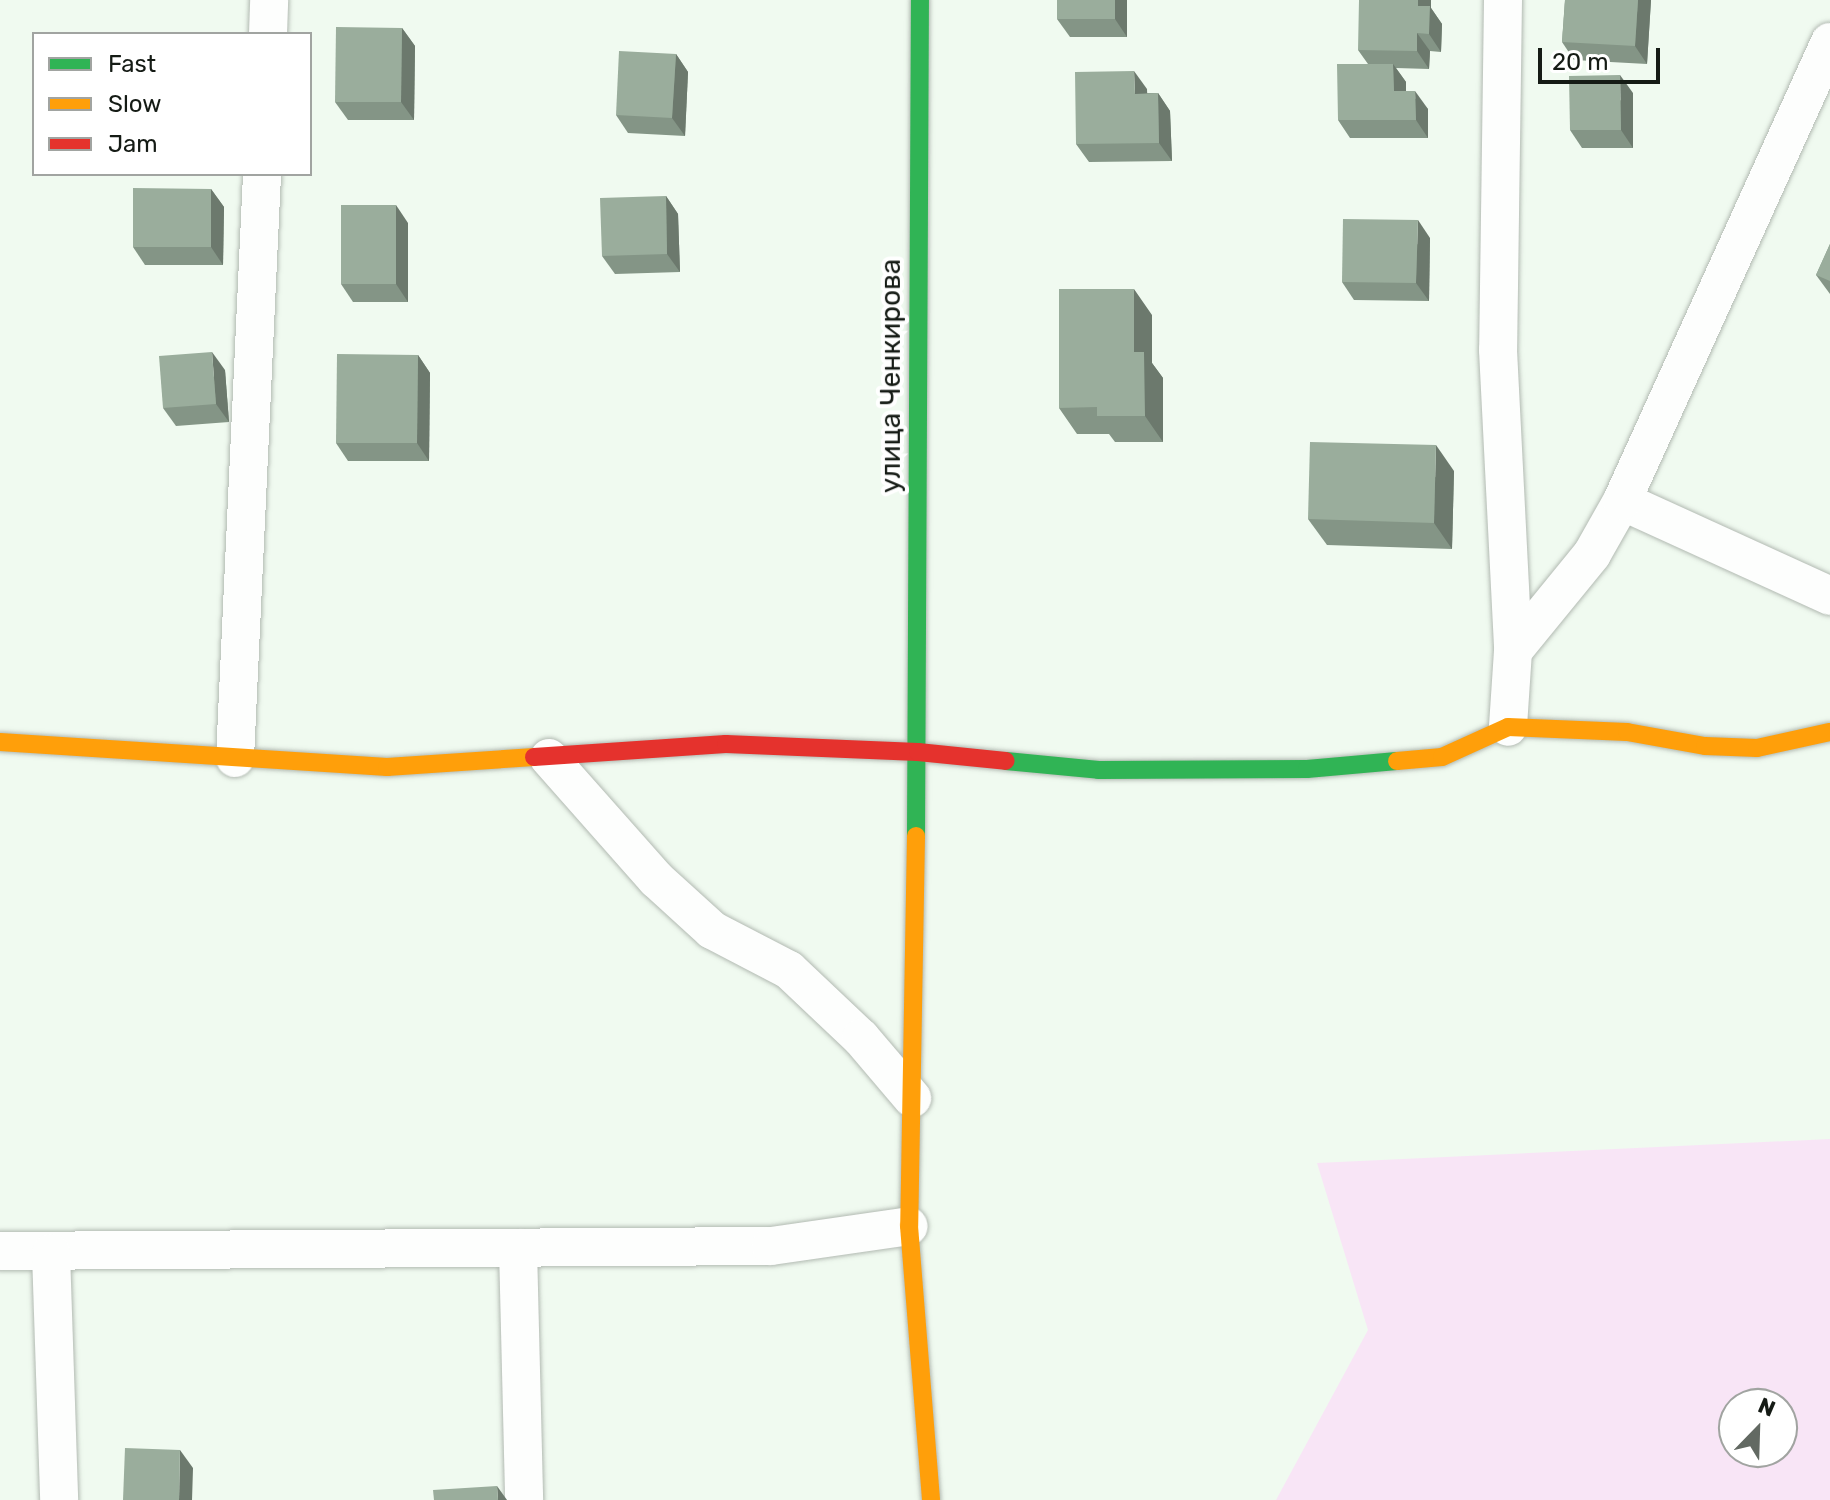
<!DOCTYPE html>
<html>
<head>
<meta charset="utf-8">
<style>
	body { margin:0 }
	#map { position:relative; width:1830px; height:1500px; overflow:hidden; background:#f0faf0; font-family:Rubik,sans-serif }
	div>[style] { position:absolute }
	.green>* { inset:0; background:#f8e5f6 }
	.roads { filter:drop-shadow(0 0 2px #b2bab2) drop-shadow(0 0 2px #b2bab2) }
	.street>* { height:38px; margin:-19px; padding:0 19px; transform-origin:19px; border-radius:19px; background:#fdfefd }
	.fast>* { height:18px; margin:-9px; padding:0 9px; transform-origin:9px; border-radius:9px; background:#30b455 }
	.slow>* { height:18px; margin:-9px; padding:0 9px; transform-origin:9px; border-radius:9px; background:#ff9f0a }
	.jam>* { height:18px; margin:-9px; padding:0 9px; transform-origin:9px; border-radius:9px; background:#e5322d }
	.wall>* { inset:0; background:#849586 }
	.shaded-wall>* { inset:0; background:#6c796d }
	.building>* { inset:0; background:#9aad9c }
	span { translate:-50% -50%; white-space:nowrap; text-align:center; line-height:1.15; -webkit-text-stroke:8px #fff; paint-order:stroke }
	.street-label { font-size:28px; color:#151b15 }
	.legend { position:absolute; left:32px; top:32px; width:280px; height:144px; box-sizing:border-box; background:#fff; border:2px solid #a1a4a1; margin:0; padding:10px 14px; list-style:none; font-size:24px; color:#151b15 }
	.legend li { display:flex; align-items:center; gap:16px; height:40px }
	.legend b { width:40px; border:2px solid #a1a4a1 }
	.north { position:absolute; left:1718px; top:1388px; width:80px; height:80px; box-sizing:border-box; background:#fff; border:2px solid #a1a4a1; border-radius:50%; rotate:23deg; font-size:22px; font-weight:700; line-height:32px; text-align:center; color:#151b15 }
	.north::after { content:''; display:block; margin:auto; width:28px; height:36px; background:#626962; clip-path:polygon(50% 0,100% 100%,50% 72%,0 100%) }
	.scale { position:absolute; left:1538px; top:48px; width:122px; height:36px; box-sizing:border-box; border:4px solid #151b15; border-top:0; padding-left:10px; font-size:24px; line-height:28px; white-space:nowrap; color:#151b15; -webkit-text-stroke:6px #fff; paint-order:stroke }
</style>
</head>
<body>
<div id="map">
	<div class="green">
		<i style="clip-path:polygon(evenodd,1830px 1139px,1830px 1500px,1276px 1500px,1368px 1330px,1317px 1163px,1830px 1139px,1734px 1404px,1782px 1404px,1782px 1452px,1734px 1452px,1734px 1404px)"></i>
	</div>
	<div class="roads">
		<div class="street">
			<i style="left:1503px;top:0;width:350px;rotate:90.8deg"></i>
			<i style="left:1498px;top:350px;width:301px;rotate:87.1deg"></i>
			<i style="left:1513px;top:651px;width:76px;rotate:93.8deg"></i>
			<i style="left:268px;top:34px;width:34px;rotate:-88deg"></i>
			<i style="left:1622px;top:501px;width:229px;rotate:24.5deg"></i>
			<i style="left:1513px;top:651px;width:125px;rotate:-50.8deg"></i>
			<i style="left:1592px;top:554px;width:61px;rotate:-60.5deg"></i>
			<i style="left:1622px;top:501px;width:504px;rotate:-65.62deg"></i>
			<i style="left:235px;top:758px;width:585px;rotate:-87.35deg"></i>
			<i style="left:549px;top:758px;width:162px;rotate:48.5deg"></i>
			<i style="left:656px;top:879px;width:76px;rotate:42.3deg"></i>
			<i style="left:712px;top:930px;width:87px;rotate:27.5deg"></i>
			<i style="left:789px;top:970px;width:99px;rotate:43.4deg"></i>
			<i style="left:861px;top:1038px;width:79px;rotate:49.6deg"></i>
			<i style="left:518px;top:1248px;width:252px;rotate:88.6deg"></i>
			<i style="left:0;top:1251px;width:771px;rotate:-0.37deg"></i>
			<i style="left:771px;top:1246px;width:139px;rotate:-8.2deg"></i>
			<i style="left:51px;top:1253px;width:247px;rotate:88.1deg"></i>
		</div>
		<div class="fast">
			<i style="left:1006px;top:761px;width:93px;rotate:5.5deg"></i>
			<i style="left:1099px;top:770px;width:208px;rotate:-0.3deg"></i>
			<i style="left:1307px;top:769px;width:90px;rotate:-5.1deg"></i>
			<i style="left:916px;top:836px;width:836px;rotate:-89.73deg"></i>
		</div>
		<div class="slow">
			<i style="left:0;top:742px;width:388px;rotate:3.7deg"></i>
			<i style="left:387px;top:767px;width:147px;rotate:-3.9deg"></i>
			<i style="left:1397px;top:761px;width:45px;rotate:-5.1deg"></i>
			<i style="left:1442px;top:757px;width:72px;rotate:-24.4deg"></i>
			<i style="left:1508px;top:727px;width:119px;rotate:2.4deg"></i>
			<i style="left:1627px;top:732px;width:79px;rotate:10.2deg"></i>
			<i style="left:1705px;top:746px;width:52px;rotate:2.2deg"></i>
			<i style="left:1757px;top:748px;width:75px;rotate:-12.4deg"></i>
			<i style="left:916px;top:836px;width:390px;rotate:91deg"></i>
			<i style="left:909px;top:1226px;width:275px;rotate:85.4deg"></i>
		</div>
		<div class="jam">
			<i style="left:534px;top:757px;width:192px;rotate:-3.9deg"></i>
			<i style="left:726px;top:744px;width:192px;rotate:2.4deg"></i>
			<i style="left:918px;top:752px;width:88px;rotate:5.8deg"></i>
		</div>
	</div>
	<div class="wall">
		<i style="clip-path:polygon(1057px 0,1127px 0,1127px 37px,1070px 37px,1057px 19px)"></i>
		<i style="clip-path:polygon(1565px 0,1651px 0,1647px 64px,1574px 60px,1562px 42px)"></i>
		<i style="clip-path:polygon(1431px 8px,1442px 24px,1441px 52px,1430px 51px,1429px 69px,1396px 68px,1406px 82px,1406px 91px,1428px 109px,1428px 138px,1350px 138px,1338px 120px,1368px 64px,1358px 50px)"></i>
		<i style="clip-path:polygon(402px 28px,415px 46px,414px 120px,348px 120px,335px 102px)"></i>
		<i style="clip-path:polygon(676px 54px,688px 72px,685px 136px,628px 133px,616px 115px)"></i>
		<i style="clip-path:polygon(1147px 89px,1147px 93px,1158px 93px,1170px 111px,1172px 161px,1089px 162px,1076px 144px)"></i>
		<i style="clip-path:polygon(1633px 93px,1633px 148px,1582px 148px,1570px 130px)"></i>
		<i style="clip-path:polygon(211px 189px,224px 207px,223px 265px,145px 265px,133px 247px)"></i>
		<i style="clip-path:polygon(666px 196px,678px 214px,680px 272px,615px 274px,602px 256px)"></i>
		<i style="clip-path:polygon(408px 223px,408px 302px,353px 302px,341px 284px)"></i>
		<i style="clip-path:polygon(1430px 238px,1429px 301px,1354px 300px,1342px 282px)"></i>
		<i style="clip-path:polygon(1830px 244px,1830px 294px,1816px 275px)"></i>
		<i style="clip-path:polygon(1152px 315px,1152px 363px,1163px 378px,1163px 442px,1115px 442px,1109px 434px,1077px 434px,1059px 408px)"></i>
		<i style="clip-path:polygon(418px 355px,430px 373px,429px 461px,348px 461px,336px 443px)"></i>
		<i style="clip-path:polygon(225px 370px,229px 422px,176px 426px,163px 408px)"></i>
		<i style="clip-path:polygon(1454px 471px,1452px 549px,1327px 545px,1308px 519px)"></i>
	</div>
	<div class="shaded-wall">
		<i style="clip-path:polygon(1115px 0,1127px 0,1127px 37px,1115px 19px)"></i>
		<i style="clip-path:polygon(1418px 0,1431px 0,1431px 8px,1442px 24px,1441px 52px,1429px 34px,1418px 6px)"></i>
		<i style="clip-path:polygon(1638px 0,1651px 0,1647px 64px,1635px 46px)"></i>
		<i style="clip-path:polygon(402px 28px,415px 46px,414px 120px,401px 102px)"></i>
		<i style="clip-path:polygon(1417px 33px,1430px 51px,1429px 69px,1417px 51px)"></i>
		<i style="clip-path:polygon(676px 54px,688px 72px,685px 136px,672px 118px)"></i>
		<i style="clip-path:polygon(1393px 64px,1406px 82px,1406px 109px,1394px 91px)"></i>
		<i style="clip-path:polygon(1134px 71px,1147px 89px,1148px 112px,1135px 94px)"></i>
		<i style="clip-path:polygon(1620px 75px,1633px 93px,1633px 148px,1621px 130px)"></i>
		<i style="clip-path:polygon(1415px 91px,1428px 109px,1428px 138px,1416px 120px)"></i>
		<i style="clip-path:polygon(1158px 93px,1170px 111px,1172px 161px,1159px 143px)"></i>
		<i style="clip-path:polygon(211px 189px,224px 207px,223px 265px,211px 247px)"></i>
		<i style="clip-path:polygon(666px 196px,678px 214px,680px 272px,667px 254px)"></i>
		<i style="clip-path:polygon(396px 205px,408px 223px,408px 302px,396px 284px)"></i>
		<i style="clip-path:polygon(1418px 220px,1430px 238px,1429px 301px,1416px 283px)"></i>
		<i style="clip-path:polygon(1134px 289px,1152px 315px,1152px 363px,1163px 378px,1163px 442px,1145px 416px,1134px 352px)"></i>
		<i style="clip-path:polygon(212px 352px,225px 370px,229px 422px,216px 404px)"></i>
		<i style="clip-path:polygon(418px 355px,430px 373px,429px 461px,417px 443px)"></i>
		<i style="clip-path:polygon(1436px 445px,1454px 471px,1452px 549px,1434px 523px)"></i>
		<i style="clip-path:polygon(180px 1450px,193px 1468px,192px 1500px,179px 1500px)"></i>
		<i style="clip-path:polygon(497px 1486px,507px 1500px,498px 1500px)"></i>
	</div>
	<div class="building">
		<i style="clip-path:polygon(1057px 0,1115px 0,1115px 19px,1057px 19px)"></i>
		<i style="clip-path:polygon(1359px 0,1418px 0,1418px 6px,1430px 6px,1429px 34px,1417px 33px,1417px 51px,1358px 50px)"></i>
		<i style="clip-path:polygon(1565px 0,1638px 0,1635px 46px,1562px 42px)"></i>
		<i style="clip-path:polygon(336px 27px,402px 28px,401px 102px,335px 102px)"></i>
		<i style="clip-path:polygon(619px 51px,676px 54px,672px 118px,616px 115px)"></i>
		<i style="clip-path:polygon(1337px 64px,1393px 64px,1394px 91px,1415px 91px,1416px 120px,1338px 120px)"></i>
		<i style="clip-path:polygon(1134px 71px,1135px 94px,1158px 93px,1159px 143px,1076px 144px,1075px 72px)"></i>
		<i style="clip-path:polygon(1620px 75px,1621px 130px,1570px 130px,1569px 76px)"></i>
		<i style="clip-path:polygon(133px 188px,211px 189px,211px 247px,133px 247px)"></i>
		<i style="clip-path:polygon(666px 196px,667px 254px,602px 256px,600px 198px)"></i>
		<i style="clip-path:polygon(341px 205px,396px 205px,396px 284px,341px 284px)"></i>
		<i style="clip-path:polygon(1343px 219px,1418px 220px,1416px 283px,1342px 282px)"></i>
		<i style="clip-path:polygon(1830px 244px,1830px 281px,1816px 275px)"></i>
		<i style="clip-path:polygon(1059px 289px,1134px 289px,1134px 352px,1144px 352px,1145px 416px,1097px 416px,1097px 407px,1059px 408px)"></i>
		<i style="clip-path:polygon(212px 352px,216px 404px,163px 408px,159px 356px)"></i>
		<i style="clip-path:polygon(337px 354px,418px 355px,417px 443px,336px 443px)"></i>
		<i style="clip-path:polygon(1310px 442px,1436px 445px,1434px 523px,1308px 519px)"></i>
		<i style="clip-path:polygon(125px 1448px,180px 1450px,179px 1500px,123px 1500px)"></i>
		<i style="clip-path:polygon(497px 1486px,498px 1500px,434px 1500px,433px 1490px)"></i>
	</div>
	<div class="street-label">
		<span style="left:891px;top:376px;rotate:-90deg">улица Ченкирова</span>
	</div>
	<ul class="legend">
	<li><b style="height:10px;background:#30b455"></b>Fast</li>
	<li><b style="height:10px;background:#ff9f0a"></b>Slow</li>
	<li><b style="height:10px;background:#e5322d"></b>Jam</li>
	</ul>
	<div class="north">N</div>
	<div class="scale">20 m</div>
</div>
</body>
</html>
